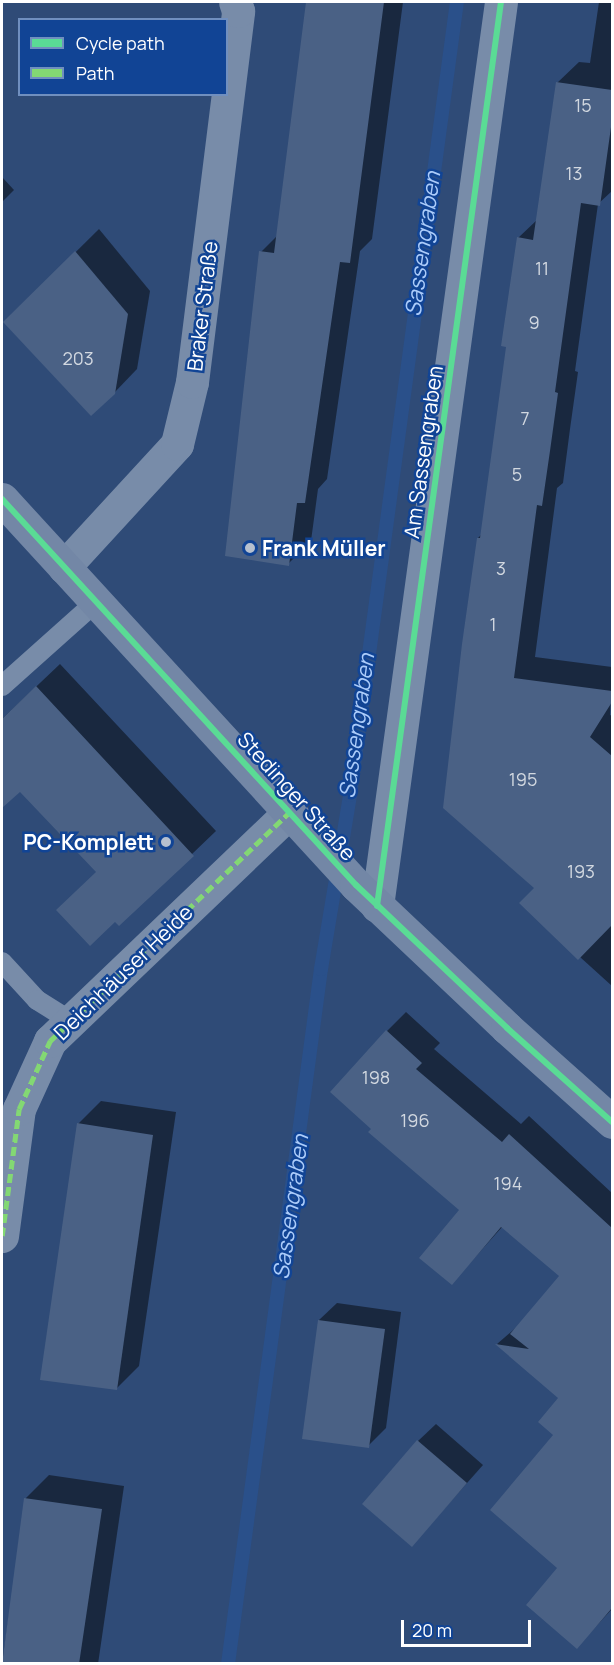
<!DOCTYPE html>
<html>
<head>
<meta charset="utf-8">
<style>
	body { margin:0 }
	#map { position:relative; width:614px; height:1665px; overflow:hidden; background:#2f4b77; font-family:Manrope,sans-serif }
	div>[style] { position:absolute }
	.shadow>* { inset:0; background:#0007 }
	.stream>* { height:14px; margin:-7px; padding:0 7px; transform-origin:7px; border-radius:7px; background:#2a508a }
	.building>* { inset:0; background:#4a6185 }
	.service>* { height:20px; margin:-10px; padding:0 10px; transform-origin:10px; border-radius:10px; background:#788ca9 }
	.minor>* { height:33px; margin:-16.5px; padding:0 16.5px; transform-origin:16.5px; border-radius:16.5px; background:#788ca9 }
	.secondary>* { height:33px; margin:-16.5px; padding:0 16.5px; transform-origin:16.5px; border-radius:16.5px; background:#7387a6 }
	.quiet>* { height:4.5px; margin-top:-2.25px; transform-origin:0; background:repeating-linear-gradient(90deg,#83d873 0 9px,transparent 0 13.5px) }
	.cycleway>* { height:6px; margin:-3px; padding:0 3px; transform-origin:3px; border-radius:3px; background:#5adb95 }
	.dots>* { width:16px; height:16px; translate:-50% -50%; box-sizing:border-box; border:3px solid #114495; border-radius:50% }
	span { translate:-50% -50%; white-space:nowrap; text-align:center; line-height:1.15; -webkit-text-stroke:5px #114495; paint-order:stroke }
	.number-label { font-size:18px; color:#d2d8e0 }
	.number-label span { -webkit-text-stroke-width:0 }
	.street-label { font-size:21px; color:#fff }
	.poi-label { font-size:21px; color:#fff; font-weight:700 }
	.left { translate:0 -50%; text-align:left }
	.right { translate:-100% -50%; text-align:right }
	.water-label { font-size:22px; color:#acccfa; font-style:italic }
	.frame { position:absolute; inset:0; border:3px solid #fff; pointer-events:none }
	.legend { position:absolute; left:18px; top:18px; width:210px; height:78px; box-sizing:border-box; background:#114495; border:2px solid #708fbf; margin:0; padding:8px 10px; list-style:none; font-size:18px; color:#fff }
	.legend li { display:flex; align-items:center; gap:12px; height:30px }
	.legend b { width:30px; border:2px solid #708fbf }
	.scale { position:absolute; left:401px; top:1620px; width:130px; height:27px; box-sizing:border-box; border:3px solid #fff; border-top:0; padding-left:8px; font-size:18px; line-height:21px; white-space:nowrap; color:#fff; -webkit-text-stroke:4px #114495; paint-order:stroke }
</style>
</head>
<body>
<div id="map">
	<div class="shadow">
		<i style="clip-path:polygon(308px 2px,403px 2px,372px 239px,360px 251px,327px 479px,318px 489px,311px 541px,288px 564px,261px 252px,278px 235px)"></i>
		<i style="clip-path:polygon(599px 2px,612px 2px,612px 191px,598px 204px,575px 371px,578px 372px,570px 429px,563px 483px,557px 488px,535px 657px,612px 667px,610px 715px,612px 716px,612px 986px,580px 957px,536px 888px,478px 538px,482px 534px,507px 346px,518px 238px,538px 219px,557px 83px,579px 62px,590px 63px)"></i>
		<i style="clip-path:polygon(2px 177px,14px 190px,2px 202px)"></i>
		<i style="clip-path:polygon(99px 229px,150px 291px,137px 369px,114px 393px,5px 322px)"></i>
		<i style="clip-path:polygon(60px 664px,216px 831px,119px 924px,97px 871px,20px 790px,5px 802px,2px 798px,2px 719px)"></i>
		<i style="clip-path:polygon(406px 1012px,440px 1043px,434px 1049px,521px 1124px,529px 1116px,612px 1193px,612px 1609px,577px 1647px,559px 1568px,555px 1435px,560px 1398px,497px 1344px,518px 1326px,561px 1276px,503px 1226px,452px 1283px,461px 1210px,373px 1129px,387px 1031px)"></i>
		<i style="clip-path:polygon(101px 1101px,176px 1112px,139px 1366px,116px 1389px,78px 1124px)"></i>
		<i style="clip-path:polygon(337px 1303px,401px 1312px,386px 1428px,368px 1446px,319px 1320px)"></i>
		<i style="clip-path:polygon(436px 1424px,483px 1465px,412px 1545px,418px 1441px)"></i>
		<i style="clip-path:polygon(49px 1475px,124px 1486px,98px 1664px,2px 1664px,26px 1498px)"></i>
	</div>
	<div class="stream">
		<i style="left:228px;top:1664px;width:701px;rotate:-82.38deg"></i>
		<i style="left:321px;top:969px;width:176px;rotate:-80.5deg"></i>
		<i style="left:350px;top:795px;width:800px;rotate:-82.32deg"></i>
	</div>
	<div class="building">
		<i style="clip-path:polygon(306px 2px,384px 2px,350px 263px,340px 262px,305px 503px,297px 503px,289px 566px,225px 556px,259px 251px,274px 253px)"></i>
		<i style="clip-path:polygon(556px 82px,612px 90px,612px 120px,600px 206px,581px 203px,555px 392px,558px 393px,550px 451px,542px 506px,537px 505px,514px 678px,612px 691px,612px 702px,590px 737px,612px 756px,612px 925px,578px 960px,519px 903px,534px 888px,443px 808px,462px 644px,477px 538px,480px 538px,506px 347px,501px 346px,517px 237px,533px 240px)"></i>
		<i style="clip-path:polygon(75px 251px,128px 314px,115px 394px,91px 416px,3px 322px)"></i>
		<i style="clip-path:polygon(36px 686px,194px 856px,119px 926px,115px 922px,90px 946px,56px 910px,96px 872px,20px 792px,2px 808px,2px 719px)"></i>
		<i style="clip-path:polygon(386px 1030px,422px 1063px,416px 1069px,502px 1142px,509px 1134px,612px 1228px,612px 1608px,577px 1649px,526px 1605px,557px 1568px,490px 1510px,553px 1435px,538px 1422px,558px 1398px,495px 1344px,529px 1349px,510px 1334px,559px 1276px,501px 1227px,452px 1285px,419px 1258px,459px 1210px,368px 1132px,371px 1129px,330px 1092px)"></i>
		<i style="clip-path:polygon(77px 1123px,153px 1135px,117px 1390px,40px 1380px)"></i>
		<i style="clip-path:polygon(318px 1320px,385px 1329px,369px 1448px,302px 1439px)"></i>
		<i style="clip-path:polygon(417px 1440px,467px 1483px,412px 1547px,362px 1504px)"></i>
		<i style="clip-path:polygon(24px 1498px,102px 1509px,79px 1664px,2px 1664px)"></i>
	</div>
	<div class="service">
		<i style="left:2px;top:686px;width:126px;rotate:-41.8deg"></i>
		<i style="left:2px;top:962px;width:52px;rotate:47.4deg"></i>
		<i style="left:37px;top:1000px;width:39px;rotate:32deg"></i>
	</div>
	<div class="minor">
		<i style="left:64px;top:567px;width:167px;rotate:-47.4deg"></i>
		<i style="left:177px;top:444px;width:64px;rotate:-76.4deg"></i>
		<i style="left:192px;top:382px;width:374px;rotate:-82.9deg"></i>
		<i style="left:238px;top:11px;width:9px;rotate:-108deg"></i>
		<i style="left:377px;top:906px;width:912px;rotate:-82.19deg"></i>
		<i style="left:2px;top:1236px;width:128px;rotate:-82.4deg"></i>
		<i style="left:19px;top:1109px;width:75px;rotate:-65.5deg"></i>
		<i style="left:50px;top:1041px;width:330px;rotate:-43.7deg"></i>
	</div>
	<div class="secondary">
		<i style="left:2px;top:499px;width:524px;rotate:47.48deg"></i>
		<i style="left:356px;top:885px;width:208px;rotate:43.4deg"></i>
		<i style="left:507px;top:1028px;width:141px;rotate:41.8deg"></i>
	</div>
	<div class="quiet">
		<i style="left:2px;top:1236px;width:128px;rotate:-82.4deg"></i>
		<i style="left:19px;top:1109px;width:75px;rotate:-65.5deg"></i>
		<i style="left:50px;top:1041px;width:330px;rotate:-43.7deg"></i>
	</div>
	<div class="cycleway">
		<i style="left:2px;top:499px;width:524px;rotate:47.48deg"></i>
		<i style="left:356px;top:885px;width:208px;rotate:43.4deg"></i>
		<i style="left:507px;top:1028px;width:141px;rotate:41.8deg"></i>
		<i style="left:377px;top:906px;width:912px;rotate:-82.19deg"></i>
	</div>
	<div class="dots">
		<i style="left:250px;top:548px;background:#b6c0cf"></i>
		<i style="left:166px;top:842px;background:#b6c0cf"></i>
	</div>
	<div class="number-label">
		<span style="left:583px;top:105px">15</span>
		<span style="left:574px;top:173px">13</span>
		<span style="left:542px;top:268px">11</span>
		<span style="left:534px;top:322px">9</span>
		<span style="left:78px;top:358px">203</span>
		<span style="left:525px;top:418px">7</span>
		<span style="left:517px;top:474px">5</span>
		<span style="left:501px;top:568px">3</span>
		<span style="left:493px;top:624px">1</span>
		<span style="left:523px;top:779px">195</span>
		<span style="left:581px;top:871px">193</span>
		<span style="left:376px;top:1077px">198</span>
		<span style="left:415px;top:1120px">196</span>
		<span style="left:508px;top:1183px">194</span>
	</div>
	<div class="street-label">
		<span style="left:202px;top:306px;rotate:-83deg">Braker Straße</span>
		<span style="left:423px;top:452px;rotate:-82deg">Am Sassengraben</span>
		<span style="left:297px;top:796px;rotate:48deg">Stedinger Straße</span>
		<span style="left:123px;top:972px;rotate:-44deg">Deichhäuser Heide</span>
	</div>
	<div class="poi-label">
		<span class="left" style="left:262px;top:548px">Frank Müller</span>
		<span class="right" style="left:154px;top:842px">PC-Komplett</span>
	</div>
	<div class="water-label">
		<span style="left:423px;top:244px;rotate:-82deg">Sassengraben</span>
		<span style="left:357px;top:726px;rotate:-82deg">Sassengraben</span>
		<span style="left:291px;top:1207px;rotate:-82deg">Sassengraben</span>
	</div>
	<div class="frame"></div>
	<ul class="legend">
	<li><b style="height:8px;background:#5adb95"></b>Cycle path</li>
	<li><b style="height:8px;background:#83d873"></b>Path</li>
	</ul>
	<div class="scale">20 m</div>
</div>
</body>
</html>
